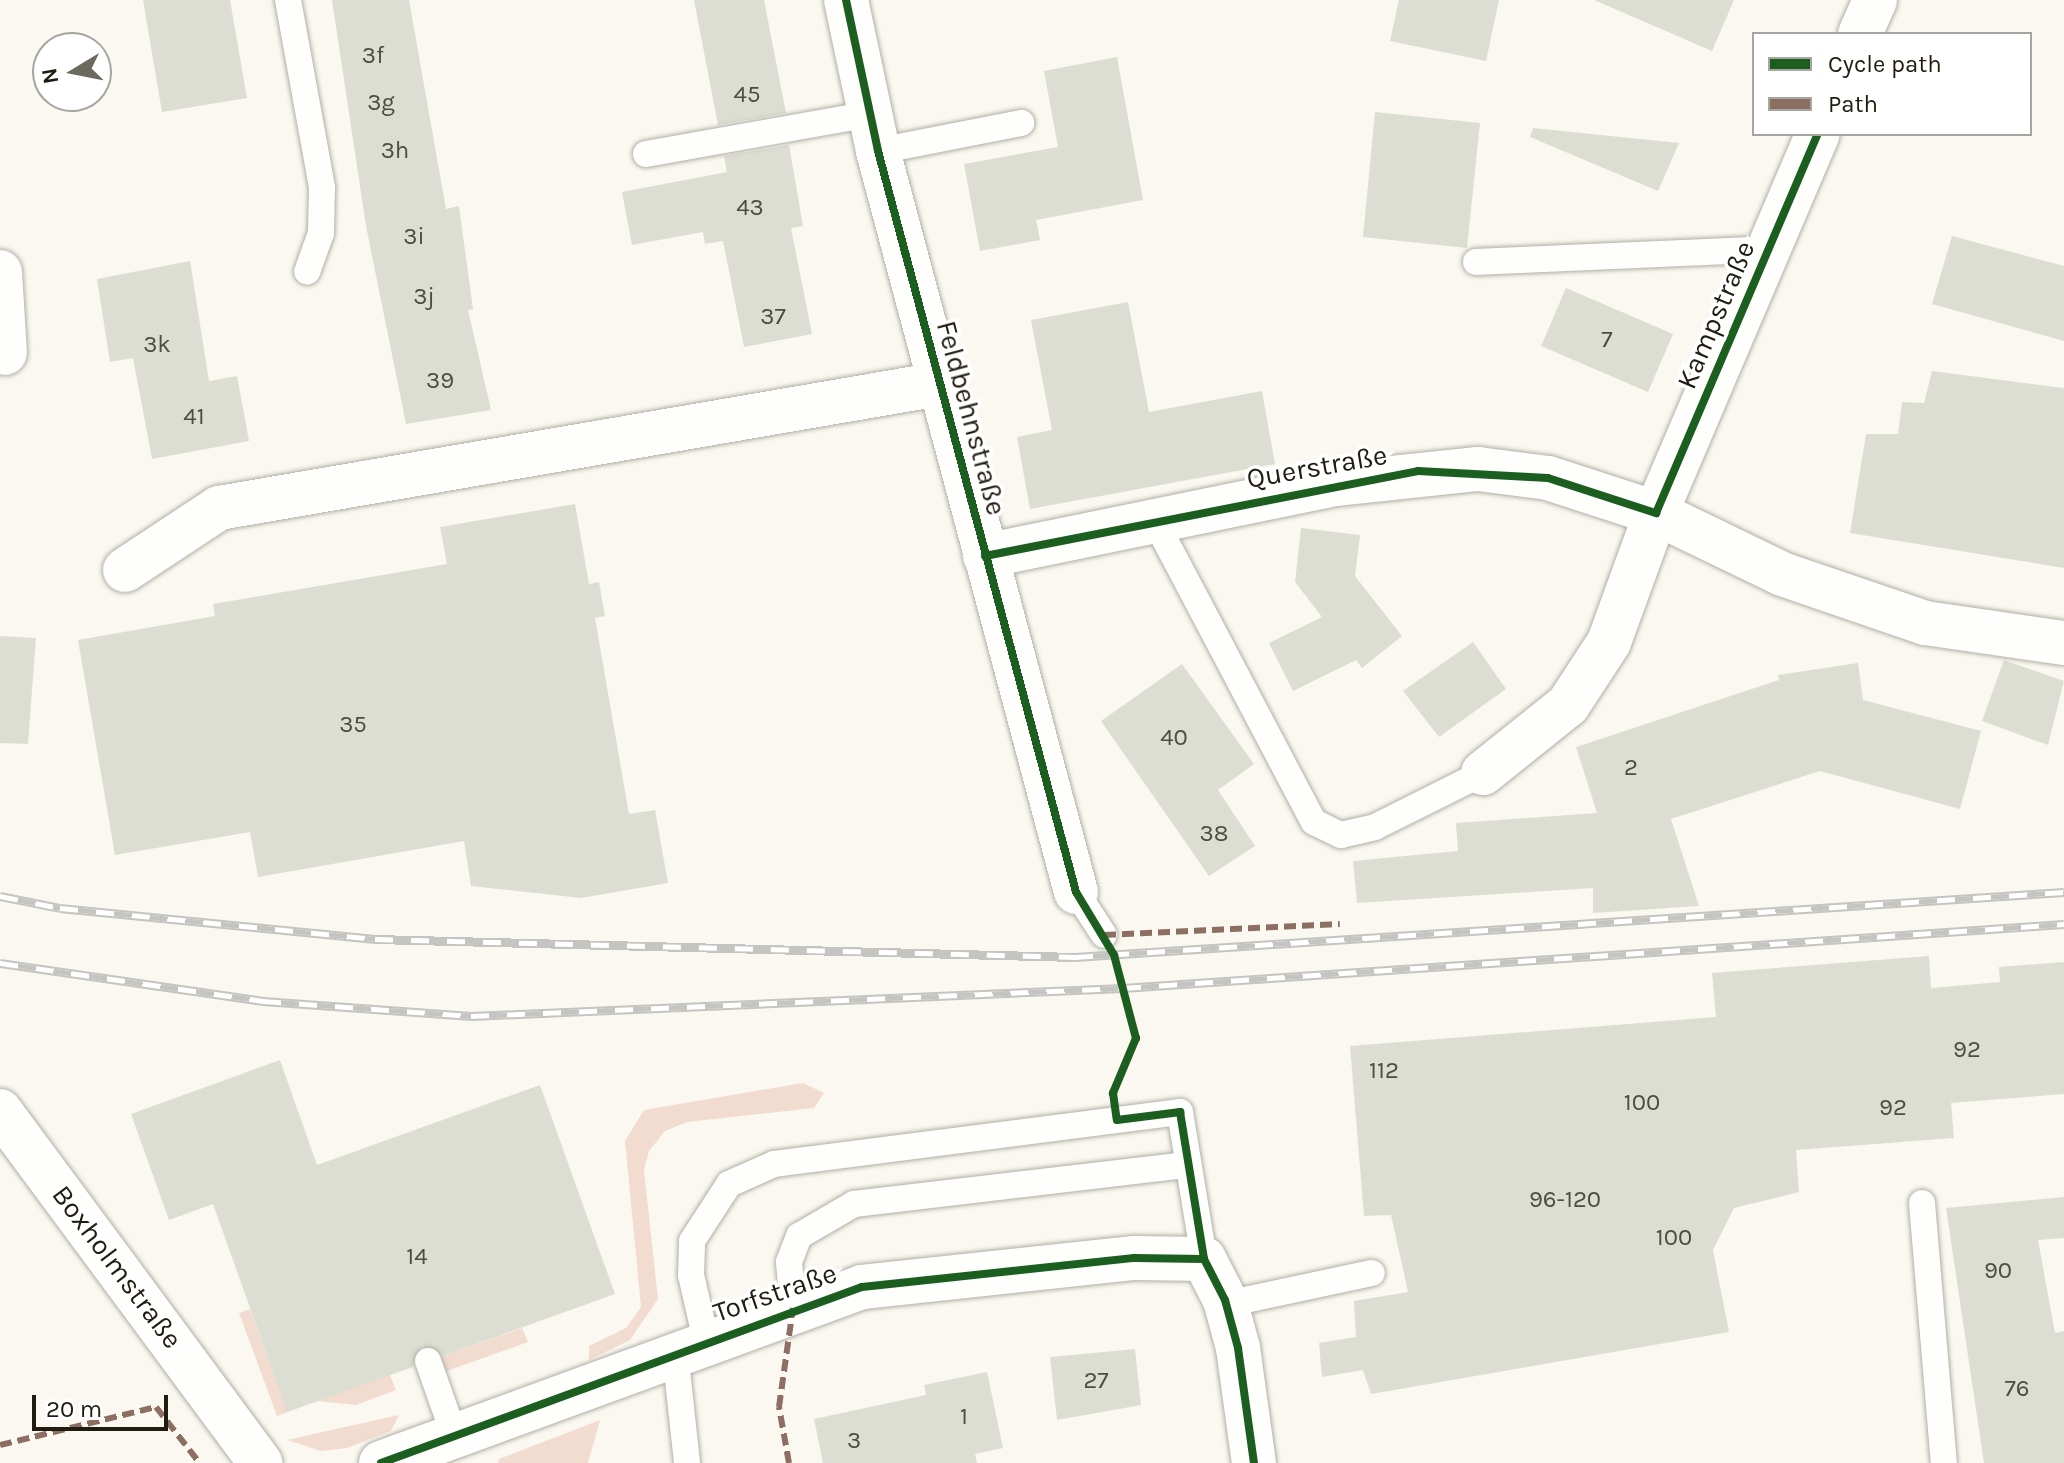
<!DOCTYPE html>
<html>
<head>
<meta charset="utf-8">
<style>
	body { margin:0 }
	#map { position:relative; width:2064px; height:1463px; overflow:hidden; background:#faf8f0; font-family:Karla,sans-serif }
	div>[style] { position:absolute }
	.green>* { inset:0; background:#f2dcd0 }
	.building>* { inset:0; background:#ddded3 }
	.roads { filter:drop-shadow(0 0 2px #b1afa5) drop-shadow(0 0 2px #b1afa5) }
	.lane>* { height:26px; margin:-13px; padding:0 13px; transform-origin:13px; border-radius:13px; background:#fefefd }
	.street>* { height:44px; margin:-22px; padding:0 22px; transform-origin:22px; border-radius:22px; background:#fefefd }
	.rail>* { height:9px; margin-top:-4.5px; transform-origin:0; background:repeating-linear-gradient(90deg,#fff 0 18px,#c4c4c1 0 36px); box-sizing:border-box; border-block:2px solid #c4c4c1 }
	.quiet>* { height:6px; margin-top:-3px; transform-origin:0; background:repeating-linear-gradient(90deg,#8d6e63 0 12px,transparent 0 18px) }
	.cycleway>* { height:8px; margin:-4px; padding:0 4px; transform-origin:4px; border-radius:4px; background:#1b5e20 }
	span { translate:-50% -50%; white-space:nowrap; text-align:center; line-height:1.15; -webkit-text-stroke:7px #fff; paint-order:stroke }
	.number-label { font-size:24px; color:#4f4d41 }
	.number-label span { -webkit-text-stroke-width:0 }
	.street-label { font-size:28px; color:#201d10 }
	.legend { position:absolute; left:1752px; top:32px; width:280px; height:104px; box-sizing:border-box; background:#fff; border:2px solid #a6a59f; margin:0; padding:10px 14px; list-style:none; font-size:24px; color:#201d10 }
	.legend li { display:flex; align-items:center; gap:16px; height:40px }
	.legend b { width:40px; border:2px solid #a6a59f }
	.north { position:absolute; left:32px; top:32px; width:80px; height:80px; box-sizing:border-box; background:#fff; border:2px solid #a6a59f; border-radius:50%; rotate:260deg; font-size:22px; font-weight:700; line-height:32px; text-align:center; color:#201d10 }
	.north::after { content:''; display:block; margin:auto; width:28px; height:36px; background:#6c6a5e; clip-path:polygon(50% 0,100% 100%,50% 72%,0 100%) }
	.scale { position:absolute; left:32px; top:1395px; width:136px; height:36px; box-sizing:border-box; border:4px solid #201d10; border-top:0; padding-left:10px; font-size:24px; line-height:28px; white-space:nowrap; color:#201d10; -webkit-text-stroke:6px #fff; paint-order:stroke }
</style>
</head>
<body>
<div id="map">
	<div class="green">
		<i style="clip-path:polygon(803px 1083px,824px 1093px,814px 1108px,687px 1122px,665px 1131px,649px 1151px,644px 1170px,658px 1299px,630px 1340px,589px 1360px,589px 1346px,626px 1328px,641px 1307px,625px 1141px,644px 1110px)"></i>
		<i style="clip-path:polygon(250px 1309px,283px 1400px,390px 1375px,396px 1390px,356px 1405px,317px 1401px,277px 1416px,239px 1313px)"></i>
		<i style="clip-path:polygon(522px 1328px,528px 1342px,441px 1373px,437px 1358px)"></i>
		<i style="clip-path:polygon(399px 1415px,391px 1431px,347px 1448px,321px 1451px,287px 1440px)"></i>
		<i style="clip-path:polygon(600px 1420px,588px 1463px,498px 1463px,499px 1459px)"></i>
	</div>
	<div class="building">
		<i style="clip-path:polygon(143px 0,230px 0,247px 98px,162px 112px)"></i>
		<i style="clip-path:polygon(332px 0,409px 0,446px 209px,459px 206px,473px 309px,468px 310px,491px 410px,406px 424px,366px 226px)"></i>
		<i style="clip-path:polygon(694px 0,764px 0,786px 113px,718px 125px)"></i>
		<i style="clip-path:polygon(1399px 0,1499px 0,1486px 61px,1390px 41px)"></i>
		<i style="clip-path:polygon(1594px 0,1734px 0,1712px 51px)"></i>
		<i style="clip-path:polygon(1117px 57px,1143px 200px,1036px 220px,1040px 240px,980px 251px,964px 164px,1058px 147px,1044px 71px)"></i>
		<i style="clip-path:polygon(1375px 112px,1480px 123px,1467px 248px,1363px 237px)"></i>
		<i style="clip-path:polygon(1533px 128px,1679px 143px,1658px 191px,1530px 137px)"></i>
		<i style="clip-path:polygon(789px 145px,803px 226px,791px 228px,812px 334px,744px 347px,723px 241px,705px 244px,703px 232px,632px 245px,622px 192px,727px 172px,724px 156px)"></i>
		<i style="clip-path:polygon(1952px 236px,2064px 266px,2064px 341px,1932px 304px)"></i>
		<i style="clip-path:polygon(190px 261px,209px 381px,237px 376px,249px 441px,152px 459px,133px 358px,110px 362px,97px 279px)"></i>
		<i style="clip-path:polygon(1566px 288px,1673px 334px,1648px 392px,1541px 346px)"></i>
		<i style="clip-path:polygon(1128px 302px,1149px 412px,1262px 391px,1275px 464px,1030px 509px,1017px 437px,1052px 430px,1031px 320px)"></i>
		<i style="clip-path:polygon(1932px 371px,2064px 388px,2064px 568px,1850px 533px,1866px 434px,1898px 434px,1902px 402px,1924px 403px)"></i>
		<i style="clip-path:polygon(575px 504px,589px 584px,599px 582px,605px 616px,595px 618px,629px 814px,655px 810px,668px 883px,581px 898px,471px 886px,464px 841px,258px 877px,250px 832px,115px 855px,78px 640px,215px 616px,213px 604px,447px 564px,440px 527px)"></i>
		<i style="clip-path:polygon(1301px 528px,1360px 535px,1355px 576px,1402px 636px,1362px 668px,1356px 660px,1293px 691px,1269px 643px,1322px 617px,1295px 582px)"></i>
		<i style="clip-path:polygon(0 636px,36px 638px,28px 744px,0 743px)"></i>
		<i style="clip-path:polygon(1473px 642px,1506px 689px,1439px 737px,1403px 691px)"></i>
		<i style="clip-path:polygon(2004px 660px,2064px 681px,2048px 745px,1982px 721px)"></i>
		<i style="clip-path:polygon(1858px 663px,1863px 700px,1981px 731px,1960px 809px,1820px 771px,1671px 819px,1699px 906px,1593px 913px,1593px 888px,1357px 903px,1353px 861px,1458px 851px,1456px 823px,1597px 813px,1576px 747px,1779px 680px,1778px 675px)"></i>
		<i style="clip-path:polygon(1182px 664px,1254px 764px,1218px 790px,1255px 846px,1209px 876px,1101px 721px)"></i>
		<i style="clip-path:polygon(1929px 956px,1931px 988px,2000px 982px,1999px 967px,2064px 962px,2064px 1094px,1951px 1103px,1954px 1138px,1796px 1150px,1799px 1192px,1734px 1208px,1713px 1250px,1729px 1332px,1371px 1394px,1363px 1370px,1322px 1377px,1319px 1343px,1356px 1337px,1354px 1301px,1408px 1292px,1391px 1215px,1364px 1216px,1350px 1046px,1716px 1017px,1712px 973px)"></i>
		<i style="clip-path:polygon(280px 1060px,317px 1165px,540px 1085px,615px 1294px,443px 1356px,422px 1346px,413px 1367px,287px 1412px,213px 1204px,169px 1220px,131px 1114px)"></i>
		<i style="clip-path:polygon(2064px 1197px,2064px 1238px,2038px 1240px,2055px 1333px,2064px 1331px,2064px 1463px,1984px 1463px,1946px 1208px)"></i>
		<i style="clip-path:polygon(1135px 1349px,1141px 1405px,1057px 1420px,1050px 1357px)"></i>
		<i style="clip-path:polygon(987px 1372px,1003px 1448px,975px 1454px,977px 1463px,823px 1463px,814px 1419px,926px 1395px,924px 1385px)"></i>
	</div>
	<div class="roads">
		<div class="lane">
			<i style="left:288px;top:0;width:191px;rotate:79.7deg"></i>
			<i style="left:322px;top:188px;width:45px;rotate:91.3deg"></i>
			<i style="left:321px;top:233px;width:41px;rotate:109.7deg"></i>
			<i style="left:878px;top:151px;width:146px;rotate:-11.1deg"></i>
			<i style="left:646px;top:154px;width:228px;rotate:-10.1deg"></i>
			<i style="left:1476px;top:262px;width:292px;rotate:-2.5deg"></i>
			<i style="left:1155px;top:521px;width:340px;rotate:62.2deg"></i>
			<i style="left:1314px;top:822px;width:30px;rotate:26deg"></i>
			<i style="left:1341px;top:835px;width:35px;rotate:-13deg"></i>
			<i style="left:1375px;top:827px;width:121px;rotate:-26.6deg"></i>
			<i style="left:1076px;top:892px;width:51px;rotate:56.9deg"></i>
			<i style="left:1922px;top:1203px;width:261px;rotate:85.2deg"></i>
			<i style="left:1226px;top:1304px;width:149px;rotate:-12deg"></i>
			<i style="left:793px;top:1308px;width:46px;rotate:-95deg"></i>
			<i style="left:789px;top:1262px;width:28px;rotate:-69deg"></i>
			<i style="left:799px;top:1236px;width:64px;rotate:-30.2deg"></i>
			<i style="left:854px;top:1204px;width:335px;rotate:-6.7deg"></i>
			<i style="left:706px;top:1340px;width:67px;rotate:-103deg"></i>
			<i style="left:691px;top:1275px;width:34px;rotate:-88deg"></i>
			<i style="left:692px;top:1241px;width:68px;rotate:-57deg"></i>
			<i style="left:729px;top:1184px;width:49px;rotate:-24deg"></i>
			<i style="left:774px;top:1164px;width:409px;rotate:-7.3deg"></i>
			<i style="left:1180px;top:1112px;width:149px;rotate:80.7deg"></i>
			<i style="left:675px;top:1352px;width:112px;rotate:83.8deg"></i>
			<i style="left:428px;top:1361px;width:78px;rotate:70.6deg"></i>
		</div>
		<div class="street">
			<i style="left:846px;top:0;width:154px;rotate:78deg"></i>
			<i style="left:878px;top:151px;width:767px;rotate:75.04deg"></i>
			<i style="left:1860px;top:34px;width:37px;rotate:-66deg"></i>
			<i style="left:0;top:272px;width:81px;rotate:86.5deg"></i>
			<i style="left:985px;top:556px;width:357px;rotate:-11.6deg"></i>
			<i style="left:1335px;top:484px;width:144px;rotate:-6deg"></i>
			<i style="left:1478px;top:469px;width:71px;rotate:7.3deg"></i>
			<i style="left:1548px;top:478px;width:114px;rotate:18deg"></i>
			<i style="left:1656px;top:513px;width:140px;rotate:25.8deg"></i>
			<i style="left:1782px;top:574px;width:151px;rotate:18.9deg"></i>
			<i style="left:1925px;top:623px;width:140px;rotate:8.2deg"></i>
			<i style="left:125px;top:570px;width:113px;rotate:-33.4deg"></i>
			<i style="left:219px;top:508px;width:731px;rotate:-9.77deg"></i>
			<i style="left:1483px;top:773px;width:109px;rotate:-38.7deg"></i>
			<i style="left:1568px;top:705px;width:75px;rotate:-56.9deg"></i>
			<i style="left:1609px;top:642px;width:137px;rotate:-70deg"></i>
			<i style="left:1656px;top:513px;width:412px;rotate:-66.9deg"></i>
			<i style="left:0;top:1111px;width:438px;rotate:53.5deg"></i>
			<i style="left:381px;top:1463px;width:512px;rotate:-20.1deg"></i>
			<i style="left:862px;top:1287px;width:274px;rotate:-6.1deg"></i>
			<i style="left:1134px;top:1258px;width:70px;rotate:0.8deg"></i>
			<i style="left:1204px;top:1259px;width:46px;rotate:62.9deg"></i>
			<i style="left:1225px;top:1300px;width:50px;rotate:74.8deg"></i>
			<i style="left:1238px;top:1348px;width:116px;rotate:82.1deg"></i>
		</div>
	</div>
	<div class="rail">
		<i style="left:0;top:896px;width:61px;rotate:11.3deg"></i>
		<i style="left:60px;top:908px;width:317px;rotate:5.6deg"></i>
		<i style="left:375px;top:939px;width:700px;rotate:1.47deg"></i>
		<i style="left:1075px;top:957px;width:991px;rotate:-3.76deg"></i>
		<i style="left:0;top:963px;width:266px;rotate:8.2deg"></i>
		<i style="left:263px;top:1001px;width:209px;rotate:4.1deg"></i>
		<i style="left:471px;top:1016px;width:653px;rotate:-2.46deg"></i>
		<i style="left:1123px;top:988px;width:943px;rotate:-3.89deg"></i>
	</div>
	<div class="quiet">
		<i style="left:1104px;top:935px;width:236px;rotate:-2.7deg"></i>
		<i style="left:0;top:1445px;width:161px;rotate:-13.7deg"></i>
		<i style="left:156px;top:1407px;width:68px;rotate:52.1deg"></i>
		<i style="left:789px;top:1463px;width:57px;rotate:-100.1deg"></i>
		<i style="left:779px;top:1407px;width:100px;rotate:-82deg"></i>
	</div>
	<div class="cycleway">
		<i style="left:846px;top:0;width:154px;rotate:78deg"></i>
		<i style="left:878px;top:151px;width:767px;rotate:75.04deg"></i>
		<i style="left:1076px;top:892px;width:74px;rotate:58.9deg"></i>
		<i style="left:1114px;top:955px;width:86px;rotate:75.2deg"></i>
		<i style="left:1136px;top:1038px;width:60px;rotate:112.7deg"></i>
		<i style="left:1113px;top:1093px;width:27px;rotate:82deg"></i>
		<i style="left:1117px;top:1120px;width:64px;rotate:-7.2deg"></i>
		<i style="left:1180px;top:1112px;width:149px;rotate:80.7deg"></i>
		<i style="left:1204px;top:1259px;width:46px;rotate:62.9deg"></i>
		<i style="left:1225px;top:1300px;width:50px;rotate:74.8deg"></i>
		<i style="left:1238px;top:1348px;width:116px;rotate:82.1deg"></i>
		<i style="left:985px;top:556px;width:441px;rotate:-11.1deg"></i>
		<i style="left:1418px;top:471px;width:130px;rotate:3.1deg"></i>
		<i style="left:1548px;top:478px;width:114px;rotate:18deg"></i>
		<i style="left:1656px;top:513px;width:412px;rotate:-66.9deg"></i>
		<i style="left:381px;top:1463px;width:512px;rotate:-20.1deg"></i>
		<i style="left:862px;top:1287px;width:274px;rotate:-6.1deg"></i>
		<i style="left:1134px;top:1258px;width:70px;rotate:0.8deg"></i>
	</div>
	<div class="number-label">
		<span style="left:373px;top:56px">3f</span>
		<span style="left:747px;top:95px">45</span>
		<span style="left:381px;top:103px">3g</span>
		<span style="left:395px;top:151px">3h</span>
		<span style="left:750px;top:208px">43</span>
		<span style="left:414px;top:237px">3i</span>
		<span style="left:424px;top:297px">3j</span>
		<span style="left:773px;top:317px">37</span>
		<span style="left:1607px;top:340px">7</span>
		<span style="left:157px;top:345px">3k</span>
		<span style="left:440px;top:381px">39</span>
		<span style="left:194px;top:417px">41</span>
		<span style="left:353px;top:725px">35</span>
		<span style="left:1174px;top:738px">40</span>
		<span style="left:1631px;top:768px">2</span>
		<span style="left:1214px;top:834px">38</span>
		<span style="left:1967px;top:1050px">92</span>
		<span style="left:1384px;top:1071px">112</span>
		<span style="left:1642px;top:1103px">100</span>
		<span style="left:1893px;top:1108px">92</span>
		<span style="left:1565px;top:1200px">96-120</span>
		<span style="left:1674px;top:1238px">100</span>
		<span style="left:417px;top:1257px">14</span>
		<span style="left:1998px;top:1271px">90</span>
		<span style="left:1096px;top:1381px">27</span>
		<span style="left:2017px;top:1389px">76</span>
		<span style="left:964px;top:1417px">1</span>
		<span style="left:854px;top:1441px">3</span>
	</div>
	<div class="street-label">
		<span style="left:1716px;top:315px;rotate:-67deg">Kampstraße</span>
		<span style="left:971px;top:418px;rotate:75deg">Feldbehnstraße</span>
		<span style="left:1317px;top:467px;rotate:-10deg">Querstraße</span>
		<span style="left:117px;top:1267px;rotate:53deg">Boxholmstraße</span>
		<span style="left:775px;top:1293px;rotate:-19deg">Torfstraße</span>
	</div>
	<ul class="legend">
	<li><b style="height:10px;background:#1b5e20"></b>Cycle path</li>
	<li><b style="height:10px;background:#8d6e63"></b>Path</li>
	</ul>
	<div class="north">N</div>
	<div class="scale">20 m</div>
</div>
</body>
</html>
